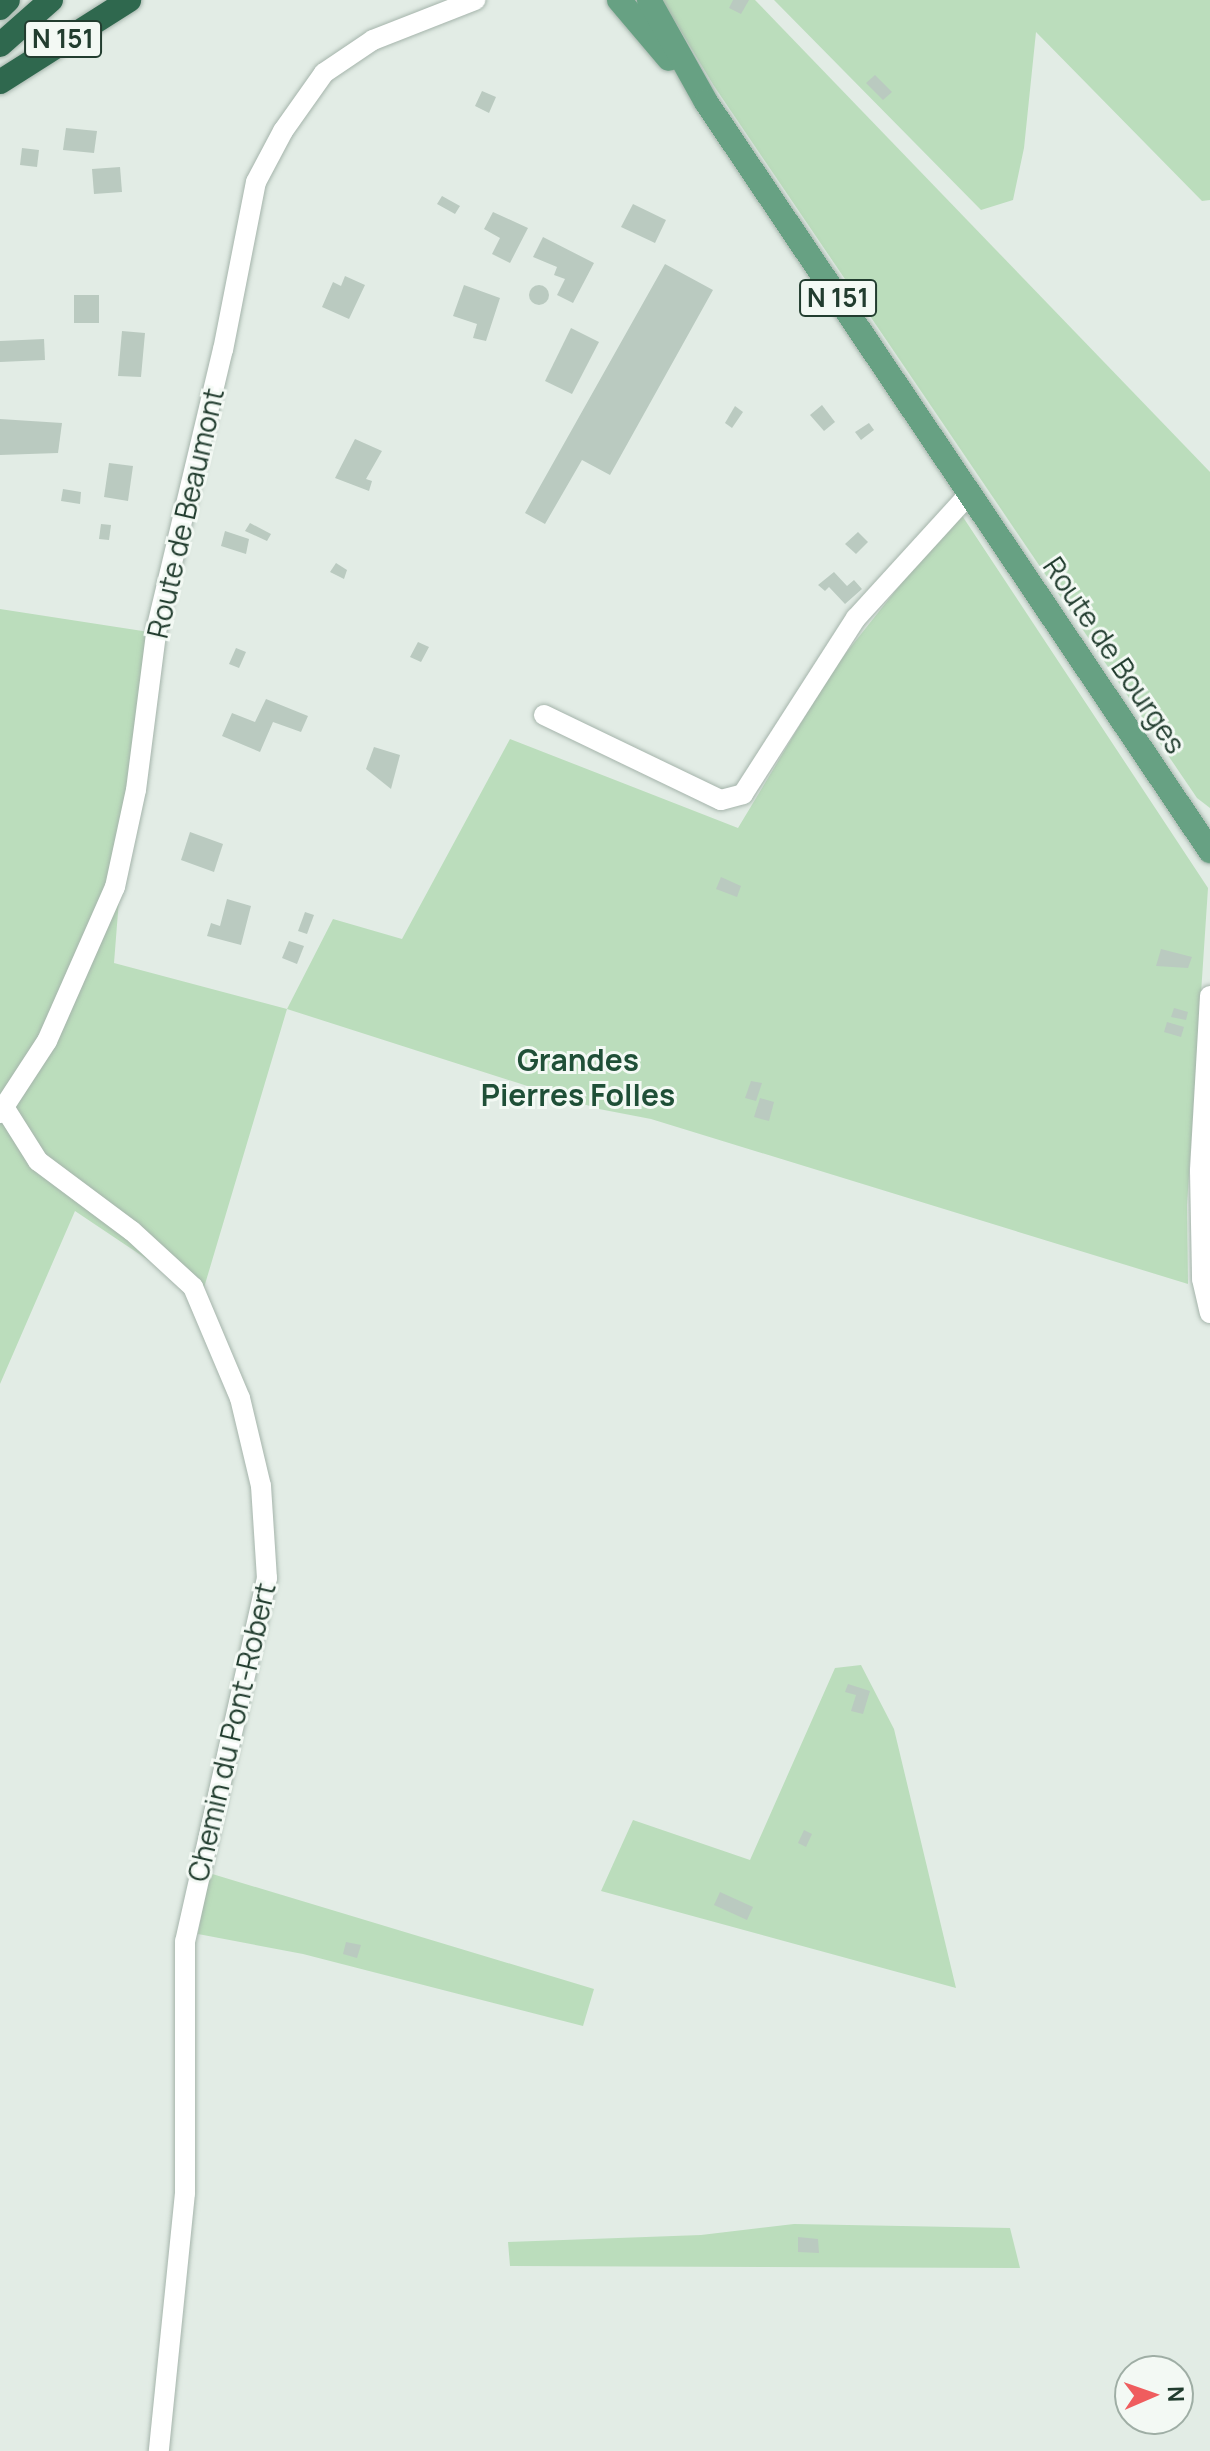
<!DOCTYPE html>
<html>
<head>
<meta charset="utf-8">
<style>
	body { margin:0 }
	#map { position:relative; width:1210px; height:2451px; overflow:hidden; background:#e2ece5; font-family:Manrope,sans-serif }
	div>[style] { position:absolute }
	.green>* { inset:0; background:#bbddbc }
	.building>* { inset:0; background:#bacac0 }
	.round { border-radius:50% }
	.roads { filter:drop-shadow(0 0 2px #a5b4ab) drop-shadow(0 0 2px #a5b4ab) }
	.minor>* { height:20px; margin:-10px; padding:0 10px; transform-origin:10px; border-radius:10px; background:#fff }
	.major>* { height:24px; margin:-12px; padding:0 12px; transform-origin:12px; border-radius:12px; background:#67a183 }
	.highway>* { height:24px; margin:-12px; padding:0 12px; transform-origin:12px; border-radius:12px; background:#2f684e }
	span { translate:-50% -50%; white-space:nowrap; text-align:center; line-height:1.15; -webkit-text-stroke:6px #f3f9f4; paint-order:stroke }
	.shield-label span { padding:2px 6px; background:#f3f9f4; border:2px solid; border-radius:6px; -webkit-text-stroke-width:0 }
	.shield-label { font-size:26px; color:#223d2f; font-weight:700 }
	.street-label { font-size:28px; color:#223d2f }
	.neighbourhood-label { font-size:30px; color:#1f4f37; font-weight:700 }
	.north { position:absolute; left:1114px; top:2355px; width:80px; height:80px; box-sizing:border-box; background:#f3f9f4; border:2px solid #9faea5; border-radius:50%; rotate:88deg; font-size:22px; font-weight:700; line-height:32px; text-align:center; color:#223d2f }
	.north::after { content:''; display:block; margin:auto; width:28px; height:36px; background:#ef5d5e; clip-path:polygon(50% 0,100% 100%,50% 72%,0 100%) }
</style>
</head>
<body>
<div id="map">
	<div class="green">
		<i style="clip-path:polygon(662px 0,755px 0,1210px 472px,1210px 808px,1197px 798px,714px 86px)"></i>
		<i style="clip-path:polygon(774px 0,1210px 0,1210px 200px,1202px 201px,1036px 32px,1024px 148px,1013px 200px,981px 210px)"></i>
		<i style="clip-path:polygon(959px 511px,1208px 888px,1187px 1205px,1188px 1284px,651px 1119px,599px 1109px,287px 1009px,203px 1291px,169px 1274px,75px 1211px,0 1384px,0 609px,149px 632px,128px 785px,114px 963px,287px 1009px,333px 919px,402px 939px,510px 739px,738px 828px,834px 668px)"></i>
		<i style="clip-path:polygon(861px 1665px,894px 1729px,956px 1988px,601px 1891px,633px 1820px,750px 1860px,835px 1668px)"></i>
		<i style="clip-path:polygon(209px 1873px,594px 1989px,583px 2026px,303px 1954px,198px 1934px)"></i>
		<i style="clip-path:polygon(794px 2224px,1010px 2228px,1020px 2268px,510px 2266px,508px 2242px,701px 2235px)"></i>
	</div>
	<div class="building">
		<i style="clip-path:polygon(733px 0,749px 0,741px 14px,729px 8px)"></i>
		<i style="clip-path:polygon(875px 75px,892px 92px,883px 100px,866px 83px)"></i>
		<i style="clip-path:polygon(482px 91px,496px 97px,489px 113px,475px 106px)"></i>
		<i style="clip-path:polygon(66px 128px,97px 131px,94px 153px,63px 150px)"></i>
		<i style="clip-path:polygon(22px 148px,39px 150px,37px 167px,20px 165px)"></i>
		<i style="clip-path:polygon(120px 167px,122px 192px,94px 194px,92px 169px)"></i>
		<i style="clip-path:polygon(442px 196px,460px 206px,455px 214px,437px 204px)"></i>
		<i style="clip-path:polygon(633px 204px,666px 220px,655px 243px,621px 227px)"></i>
		<i style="clip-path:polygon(493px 212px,528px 228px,510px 263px,492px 254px,500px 238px,484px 229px)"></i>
		<i style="clip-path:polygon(543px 237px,594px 263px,573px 303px,557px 295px,565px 279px,554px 275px,557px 267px,533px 257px)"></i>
		<i style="clip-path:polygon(665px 264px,713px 290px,610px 475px,582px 460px,545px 524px,525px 513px)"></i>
		<i style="clip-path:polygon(345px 276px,365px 285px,349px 319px,322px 307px,333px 282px,341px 286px)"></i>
		<i class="round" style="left:529px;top:285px;width:20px;height:20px"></i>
		<i style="clip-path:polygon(464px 285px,500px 298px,486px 341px,473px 338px,477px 324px,453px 316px)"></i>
		<i style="clip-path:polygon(99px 295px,99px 323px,74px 323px,74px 295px)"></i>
		<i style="clip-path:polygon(571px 328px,599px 342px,572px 394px,545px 381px)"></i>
		<i style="clip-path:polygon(122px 331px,145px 333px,141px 377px,118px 376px)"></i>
		<i style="clip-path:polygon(44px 339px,45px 360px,0 362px,0 341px)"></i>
		<i style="clip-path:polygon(822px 405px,835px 422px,824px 431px,810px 415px)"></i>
		<i style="clip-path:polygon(735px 406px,743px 412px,732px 428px,725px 423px)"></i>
		<i style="clip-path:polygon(0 419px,62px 423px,58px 453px,0 455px)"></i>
		<i style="clip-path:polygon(869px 423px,874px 430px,861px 440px,855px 432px)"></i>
		<i style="clip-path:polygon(355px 439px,382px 451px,366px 479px,372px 481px,369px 491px,335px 478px)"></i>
		<i style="clip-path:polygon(109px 463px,133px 466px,128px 501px,104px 497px)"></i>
		<i style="clip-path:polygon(63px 489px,81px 492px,80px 504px,61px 501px)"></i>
		<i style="clip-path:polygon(250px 523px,271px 534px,267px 541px,245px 531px)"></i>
		<i style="clip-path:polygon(101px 524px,111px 525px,109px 540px,99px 539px)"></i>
		<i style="clip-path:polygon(225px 531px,249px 539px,246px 554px,221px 546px)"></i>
		<i style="clip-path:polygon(858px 532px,868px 542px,856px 554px,845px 544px)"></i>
		<i style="clip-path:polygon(336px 563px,347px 570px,344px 579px,330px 572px)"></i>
		<i style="clip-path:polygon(834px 572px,847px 586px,854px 580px,862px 589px,845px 604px,829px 587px,825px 591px,818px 585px)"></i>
		<i style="clip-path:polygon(418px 642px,429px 647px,421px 662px,410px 657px)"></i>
		<i style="clip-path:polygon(236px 648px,246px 652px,239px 668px,229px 664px)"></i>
		<i style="clip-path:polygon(266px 699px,308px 716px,301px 732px,273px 722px,260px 752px,222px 736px,232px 713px,255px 722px)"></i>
		<i style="clip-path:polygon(374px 747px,400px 755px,391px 789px,366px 769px)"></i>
		<i style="clip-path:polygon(190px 832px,223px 844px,214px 872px,181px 860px)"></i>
		<i style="clip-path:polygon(721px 877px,741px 886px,737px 897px,716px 889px)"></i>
		<i style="clip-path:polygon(227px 899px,251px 906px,241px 945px,207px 936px,211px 923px,220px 926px)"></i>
		<i style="clip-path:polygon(305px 912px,314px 915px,307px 934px,298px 931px)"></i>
		<i style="clip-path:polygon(289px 941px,304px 946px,297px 964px,282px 958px)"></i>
		<i style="clip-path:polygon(1161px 949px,1192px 957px,1188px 968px,1156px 966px)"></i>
		<i style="clip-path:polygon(1174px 1008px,1188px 1012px,1186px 1020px,1171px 1017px)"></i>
		<i style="clip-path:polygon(1167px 1022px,1184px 1027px,1181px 1037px,1164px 1032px)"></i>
		<i style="clip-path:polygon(751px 1081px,762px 1083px,756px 1101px,745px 1098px)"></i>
		<i style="clip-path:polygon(760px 1098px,774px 1102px,769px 1121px,754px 1117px)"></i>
		<i style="clip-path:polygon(848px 1684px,870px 1691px,863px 1714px,851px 1711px,856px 1695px,845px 1692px)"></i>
		<i style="clip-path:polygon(804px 1830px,812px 1834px,806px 1847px,798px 1843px)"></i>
		<i style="clip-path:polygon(720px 1892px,753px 1907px,747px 1920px,714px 1905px)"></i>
		<i style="clip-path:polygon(346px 1942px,361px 1945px,357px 1958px,343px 1954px)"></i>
		<i style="clip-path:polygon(798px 2237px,818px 2239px,819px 2253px,798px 2252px)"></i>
	</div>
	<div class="roads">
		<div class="minor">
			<i style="left:544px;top:715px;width:196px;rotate:25.7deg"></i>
			<i style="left:721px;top:800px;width:23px;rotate:-15deg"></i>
			<i style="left:743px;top:794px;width:209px;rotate:-57.3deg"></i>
			<i style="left:856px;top:618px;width:169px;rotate:-47.6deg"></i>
			<i style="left:1210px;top:996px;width:175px;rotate:93.3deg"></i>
			<i style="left:1200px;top:1171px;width:108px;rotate:88.9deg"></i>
			<i style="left:1202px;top:1279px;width:35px;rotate:77deg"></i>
			<i style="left:4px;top:1107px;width:64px;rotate:57.8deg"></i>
			<i style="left:38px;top:1161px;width:117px;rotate:36.7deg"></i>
			<i style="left:132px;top:1231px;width:83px;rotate:42.6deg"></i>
			<i style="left:193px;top:1287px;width:121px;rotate:67.1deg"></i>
			<i style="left:240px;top:1398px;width:90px;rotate:76.6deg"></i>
			<i style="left:261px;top:1486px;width:92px;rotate:86.3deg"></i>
			<i style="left:267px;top:1578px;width:372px;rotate:102.7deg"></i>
			<i style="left:185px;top:1941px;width:252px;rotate:90deg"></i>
			<i style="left:185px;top:2193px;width:259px;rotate:95.8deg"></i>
			<i style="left:0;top:1113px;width:86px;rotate:-56.9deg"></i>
			<i style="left:47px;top:1041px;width:168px;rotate:-66.2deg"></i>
			<i style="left:115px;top:887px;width:99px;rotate:-77.8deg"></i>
			<i style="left:136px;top:790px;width:165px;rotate:-82.7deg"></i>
			<i style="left:157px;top:626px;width:284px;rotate:-76.6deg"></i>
			<i style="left:223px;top:350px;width:171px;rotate:-78.9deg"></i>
			<i style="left:256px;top:182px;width:58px;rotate:-62.1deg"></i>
			<i style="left:283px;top:131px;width:71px;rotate:-54.7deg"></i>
			<i style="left:324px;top:73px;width:59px;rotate:-34deg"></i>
			<i style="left:373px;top:40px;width:110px;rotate:-21.4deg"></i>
		</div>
		<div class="major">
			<i style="left:619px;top:0;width:77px;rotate:49.7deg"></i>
			<i style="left:649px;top:0;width:117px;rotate:60.8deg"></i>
			<i style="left:706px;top:102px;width:903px;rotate:56.06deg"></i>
		</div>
		<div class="highway">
			<i style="left:0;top:8px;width:11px;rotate:-45deg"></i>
			<i style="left:0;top:45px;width:68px;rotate:-41.4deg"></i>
			<i style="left:0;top:82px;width:153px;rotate:-32.4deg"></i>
		</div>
	</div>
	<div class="shield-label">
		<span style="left:63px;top:39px">N 151</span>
		<span style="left:838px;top:298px">N 151</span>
	</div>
	<div class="street-label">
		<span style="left:185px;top:513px;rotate:-77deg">Route de Beaumont</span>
		<span style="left:1115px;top:655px;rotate:56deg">Route de Bourges</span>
		<span style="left:231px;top:1732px;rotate:-77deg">Chemin du Pont-Robert</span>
	</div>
	<div class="neighbourhood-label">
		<span style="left:578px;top:1077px">Grandes<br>Pierres Folles</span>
	</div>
	<div class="north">N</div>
</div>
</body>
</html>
